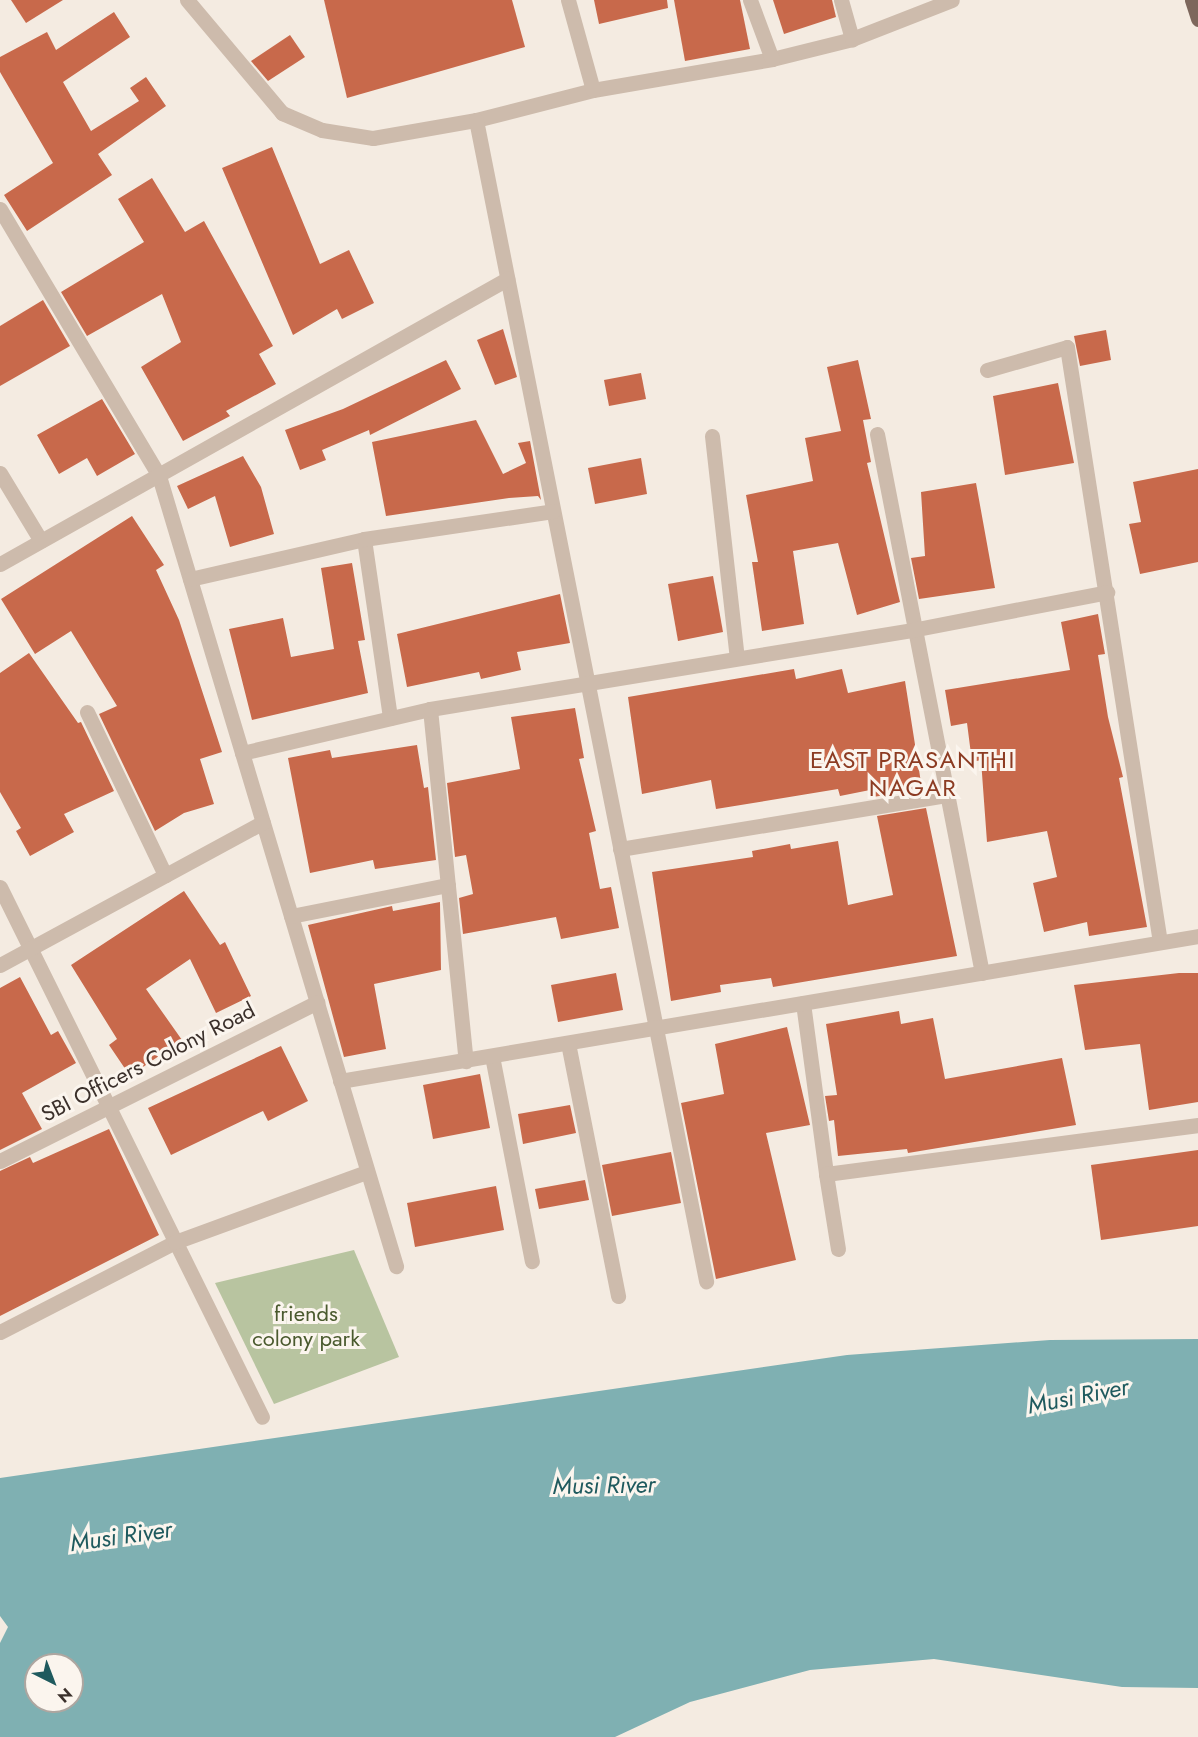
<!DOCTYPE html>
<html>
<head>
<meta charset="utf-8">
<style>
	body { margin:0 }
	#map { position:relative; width:1198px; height:1737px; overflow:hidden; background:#f4ebe1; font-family:Jost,sans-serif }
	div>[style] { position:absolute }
	.green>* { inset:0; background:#b8c4a0 }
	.water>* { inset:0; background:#7fb0b2 }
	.building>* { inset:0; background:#c8694b }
	.street>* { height:15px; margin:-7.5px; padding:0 7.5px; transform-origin:7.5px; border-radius:7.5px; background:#cdbbac }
	.primary>* { height:15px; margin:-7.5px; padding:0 7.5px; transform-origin:7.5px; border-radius:7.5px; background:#7d675c }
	span { translate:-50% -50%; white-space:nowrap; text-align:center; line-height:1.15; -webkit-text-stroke:6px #fbf5ee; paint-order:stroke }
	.street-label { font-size:22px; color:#3b302b }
	.park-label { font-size:22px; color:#4a5a2e }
	.neighbourhood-label { font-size:24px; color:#8c3b22; letter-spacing:1.5px }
	.water-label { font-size:24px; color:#1f5a5e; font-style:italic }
	.north { position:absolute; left:24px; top:1653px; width:60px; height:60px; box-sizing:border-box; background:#fbf5ee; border:2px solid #aea6a0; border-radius:50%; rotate:138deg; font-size:16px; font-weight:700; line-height:24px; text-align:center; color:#3b302b }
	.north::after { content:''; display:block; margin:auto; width:21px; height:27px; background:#1f5a5e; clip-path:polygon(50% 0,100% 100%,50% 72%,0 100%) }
</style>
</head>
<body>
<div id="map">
	<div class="green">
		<i style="clip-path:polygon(354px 1250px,399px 1357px,274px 1404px,215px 1283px)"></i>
	</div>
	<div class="water">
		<i style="clip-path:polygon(evenodd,1198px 1339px,1198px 1688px,1122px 1687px,934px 1659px,810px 1670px,690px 1702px,615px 1737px,0 1737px,0 1643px,8px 1627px,0 1616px,0 1478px,847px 1355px,1050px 1340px,1198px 1339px,36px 1665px,72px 1665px,72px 1701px,36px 1701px,36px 1665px)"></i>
	</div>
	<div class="building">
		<i style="clip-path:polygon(11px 0,63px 0,26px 23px)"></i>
		<i style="clip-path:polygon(324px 0,512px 0,525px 47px,347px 98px)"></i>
		<i style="clip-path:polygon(594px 0,667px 0,668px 8px,599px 24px)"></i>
		<i style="clip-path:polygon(674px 0,740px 0,750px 49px,685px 61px)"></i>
		<i style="clip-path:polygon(773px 0,832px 0,836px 17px,784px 34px)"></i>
		<i style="clip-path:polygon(114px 12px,130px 37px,63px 82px,91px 131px,139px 101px,130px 88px,146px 77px,166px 106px,98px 154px,112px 175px,27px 231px,4px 195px,53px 163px,0 72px,0 57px,47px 32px,56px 50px)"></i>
		<i style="clip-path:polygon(290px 35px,305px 57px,268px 81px,251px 61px)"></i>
		<i style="clip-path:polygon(272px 147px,320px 264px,349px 250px,374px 303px,342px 319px,337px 309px,293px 335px,222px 168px)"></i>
		<i style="clip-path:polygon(152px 178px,185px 232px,204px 221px,273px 346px,259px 354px,276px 384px,226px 411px,230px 416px,183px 441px,141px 367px,181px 342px,162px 294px,87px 336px,61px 292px,144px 242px,118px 199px)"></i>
		<i style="clip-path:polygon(43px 300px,70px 346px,0 386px,0 326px)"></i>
		<i style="clip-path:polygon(503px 329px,517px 377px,495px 385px,477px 340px)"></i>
		<i style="clip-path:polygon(1106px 330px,1111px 360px,1080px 366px,1074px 336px)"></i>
		<i style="clip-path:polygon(446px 360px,461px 389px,370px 435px,369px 430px,322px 450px,326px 460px,300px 470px,285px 430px,343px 409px)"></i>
		<i style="clip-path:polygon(858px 360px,871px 419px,863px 420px,871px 462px,867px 463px,900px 602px,857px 615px,838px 543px,793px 551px,804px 624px,762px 631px,752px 562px,758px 562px,746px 495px,813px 481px,805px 438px,841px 431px,827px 367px)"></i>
		<i style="clip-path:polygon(641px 373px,646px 399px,609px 406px,604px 380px)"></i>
		<i style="clip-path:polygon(1058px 383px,1074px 463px,1005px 475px,993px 396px)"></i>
		<i style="clip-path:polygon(102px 399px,135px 454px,97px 476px,87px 458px,59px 474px,37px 435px)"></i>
		<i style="clip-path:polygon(476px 420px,503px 474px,526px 463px,518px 443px,530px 441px,541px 500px,538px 496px,509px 498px,386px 516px,372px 442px)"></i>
		<i style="clip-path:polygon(243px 456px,261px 487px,274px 534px,230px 547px,215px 496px,188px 509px,177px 486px)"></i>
		<i style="clip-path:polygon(641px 458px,647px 494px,595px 504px,588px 468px)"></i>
		<i style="clip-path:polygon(1198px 469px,1198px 562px,1140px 574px,1129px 524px,1141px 522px,1133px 482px)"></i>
		<i style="clip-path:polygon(976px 483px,995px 588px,919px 599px,911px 558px,925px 556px,921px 492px)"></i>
		<i style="clip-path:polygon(132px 516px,164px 565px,156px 570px,179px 620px,222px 752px,200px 759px,214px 804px,184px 813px,155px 831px,99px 714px,117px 706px,71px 631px,35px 654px,1px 599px)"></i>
		<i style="clip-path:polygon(352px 563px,365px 640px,358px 641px,368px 693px,252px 720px,229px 629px,283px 618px,291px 657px,334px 649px,321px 568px)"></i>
		<i style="clip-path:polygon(713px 576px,723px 632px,678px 641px,668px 584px)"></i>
		<i style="clip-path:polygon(560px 594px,570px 643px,517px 652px,521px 670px,481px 679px,479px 672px,407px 687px,397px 634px)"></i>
		<i style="clip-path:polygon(1098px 614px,1105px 654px,1098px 655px,1108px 717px,1123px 777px,1119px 778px,1147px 927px,1089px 936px,1087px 922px,1044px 932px,1033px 883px,1057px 877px,1047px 831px,987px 842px,981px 760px,972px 762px,967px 723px,951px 726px,945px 690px,1070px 670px,1061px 622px)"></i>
		<i style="clip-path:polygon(29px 653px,78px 723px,81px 722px,114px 791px,64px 814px,74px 832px,30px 856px,16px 831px,21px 828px,0 792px,0 673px)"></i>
		<i style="clip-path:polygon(794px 669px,796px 679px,842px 669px,848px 693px,905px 681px,922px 789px,873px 797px,870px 790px,840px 796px,838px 789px,716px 809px,711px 780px,642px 794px,628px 697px)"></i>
		<i style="clip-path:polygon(575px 708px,584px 758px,579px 759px,596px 831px,589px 833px,600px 889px,611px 887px,619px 928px,561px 939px,556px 917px,463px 934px,459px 898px,473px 894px,466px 855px,455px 857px,447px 783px,520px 769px,511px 717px)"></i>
		<i style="clip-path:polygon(417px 745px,424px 788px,428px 787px,436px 860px,375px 869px,373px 860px,310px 873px,288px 758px,330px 750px,332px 758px)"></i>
		<i style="clip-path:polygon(926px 808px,957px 956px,773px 987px,771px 978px,720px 985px,721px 992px,671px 1001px,652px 872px,753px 857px,752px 851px,790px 844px,791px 849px,838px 841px,848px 905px,893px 895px,877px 816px)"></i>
		<i style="clip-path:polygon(184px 891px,220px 945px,225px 942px,251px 996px,216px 1013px,190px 959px,146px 989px,182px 1040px,130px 1076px,109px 1045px,117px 1039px,71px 965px)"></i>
		<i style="clip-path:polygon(440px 902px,441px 970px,374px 984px,386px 1049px,344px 1057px,308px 925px,392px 906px,393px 911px)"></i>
		<i style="clip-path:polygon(616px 973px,623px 1010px,558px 1022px,551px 985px)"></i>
		<i style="clip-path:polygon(1179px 973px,1198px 973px,1198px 1102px,1149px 1110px,1140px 1044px,1085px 1050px,1074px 985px)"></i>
		<i style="clip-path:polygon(20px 977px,51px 1035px,58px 1031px,76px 1063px,22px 1093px,42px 1129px,0 1150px,0 988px)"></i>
		<i style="clip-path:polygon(899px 1011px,901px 1024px,933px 1018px,945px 1079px,1062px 1058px,1076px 1125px,908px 1153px,907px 1149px,838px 1156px,834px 1120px,829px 1121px,825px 1096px,837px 1095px,826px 1024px)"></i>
		<i style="clip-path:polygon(787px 1027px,810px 1125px,766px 1133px,796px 1260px,716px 1279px,681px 1103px,724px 1094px,715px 1044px)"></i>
		<i style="clip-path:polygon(281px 1046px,308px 1101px,268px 1121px,263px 1111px,171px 1155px,148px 1108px)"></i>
		<i style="clip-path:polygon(480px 1074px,490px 1128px,433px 1139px,423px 1085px)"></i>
		<i style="clip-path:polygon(570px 1105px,576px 1133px,523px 1144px,518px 1114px)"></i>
		<i style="clip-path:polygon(109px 1129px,159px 1235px,0 1316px,0 1171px,30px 1157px,33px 1163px)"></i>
		<i style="clip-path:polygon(1198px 1150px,1198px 1226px,1101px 1240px,1091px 1165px)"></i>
		<i style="clip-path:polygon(671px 1152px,681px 1203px,612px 1216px,602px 1165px)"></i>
		<i style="clip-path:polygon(585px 1180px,589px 1200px,539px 1209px,535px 1189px)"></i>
		<i style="clip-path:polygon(496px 1186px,504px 1230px,415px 1247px,407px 1203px)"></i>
	</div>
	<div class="street">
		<i style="left:187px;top:0;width:148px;rotate:49.9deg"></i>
		<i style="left:282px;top:113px;width:43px;rotate:23deg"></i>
		<i style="left:322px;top:130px;width:52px;rotate:8.9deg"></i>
		<i style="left:373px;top:138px;width:105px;rotate:-9.9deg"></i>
		<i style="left:476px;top:120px;width:121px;rotate:-14.4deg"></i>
		<i style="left:593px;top:90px;width:182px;rotate:-9.8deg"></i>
		<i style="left:772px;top:59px;width:82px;rotate:-14deg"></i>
		<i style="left:852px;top:39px;width:107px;rotate:-21.3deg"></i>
		<i style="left:568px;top:0;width:93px;rotate:74.5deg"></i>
		<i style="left:750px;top:0;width:63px;rotate:69.6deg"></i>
		<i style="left:841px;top:0;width:41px;rotate:74.2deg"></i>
		<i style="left:476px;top:120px;width:1184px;rotate:78.79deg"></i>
		<i style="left:0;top:209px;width:311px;rotate:59.2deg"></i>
		<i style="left:159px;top:476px;width:825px;rotate:73.3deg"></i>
		<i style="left:987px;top:370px;width:83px;rotate:-16deg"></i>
		<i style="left:1067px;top:347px;width:602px;rotate:81.12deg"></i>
		<i style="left:877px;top:434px;width:549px;rotate:78.98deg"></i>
		<i style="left:712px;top:436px;width:223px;rotate:83.6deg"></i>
		<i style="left:0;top:473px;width:79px;rotate:58.9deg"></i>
		<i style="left:364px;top:539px;width:181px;rotate:81.7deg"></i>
		<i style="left:0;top:564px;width:582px;rotate:-29.34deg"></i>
		<i style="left:190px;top:579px;width:179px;rotate:-12.9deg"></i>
		<i style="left:364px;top:539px;width:191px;rotate:-8.4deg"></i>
		<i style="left:430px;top:709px;width:354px;rotate:84.2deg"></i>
		<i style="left:87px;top:712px;width:181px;rotate:64.4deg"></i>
		<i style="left:242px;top:753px;width:193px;rotate:-13.2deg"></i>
		<i style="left:430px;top:709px;width:488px;rotate:-9.3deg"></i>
		<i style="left:912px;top:630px;width:199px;rotate:-11deg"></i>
		<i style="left:620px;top:849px;width:329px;rotate:-9.4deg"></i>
		<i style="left:0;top:887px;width:591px;rotate:63.69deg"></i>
		<i style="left:291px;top:916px;width:160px;rotate:-11.2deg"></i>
		<i style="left:0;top:965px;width:299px;rotate:-28.5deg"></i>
		<i style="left:803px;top:1003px;width:173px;rotate:82.3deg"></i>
		<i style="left:568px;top:1043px;width:258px;rotate:78.8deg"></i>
		<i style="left:492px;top:1056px;width:209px;rotate:79deg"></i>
		<i style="left:340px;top:1081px;width:870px;rotate:-9.59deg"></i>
		<i style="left:0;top:1161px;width:355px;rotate:-26.6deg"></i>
		<i style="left:838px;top:1249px;width:76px;rotate:-99.1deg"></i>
		<i style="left:826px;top:1174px;width:375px;rotate:-7.5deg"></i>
		<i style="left:0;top:1332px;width:197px;rotate:-27.2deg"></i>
		<i style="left:175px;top:1242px;width:203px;rotate:-20.1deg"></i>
	</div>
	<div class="primary">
		<i style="left:1192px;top:0;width:20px;rotate:72deg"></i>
	</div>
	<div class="street-label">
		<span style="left:148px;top:1062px;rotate:-27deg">SBI Officers Colony Road</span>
	</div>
	<div class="park-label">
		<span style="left:306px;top:1326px">friends<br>colony park</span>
	</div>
	<div class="neighbourhood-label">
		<span style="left:913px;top:774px">EAST PRASANTHI<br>NAGAR</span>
	</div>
	<div class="water-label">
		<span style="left:1078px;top:1396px;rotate:-11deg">Musi River</span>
		<span style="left:604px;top:1485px;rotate:-1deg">Musi River</span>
		<span style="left:121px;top:1536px;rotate:-8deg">Musi River</span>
	</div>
	<div class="north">N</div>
</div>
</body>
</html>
